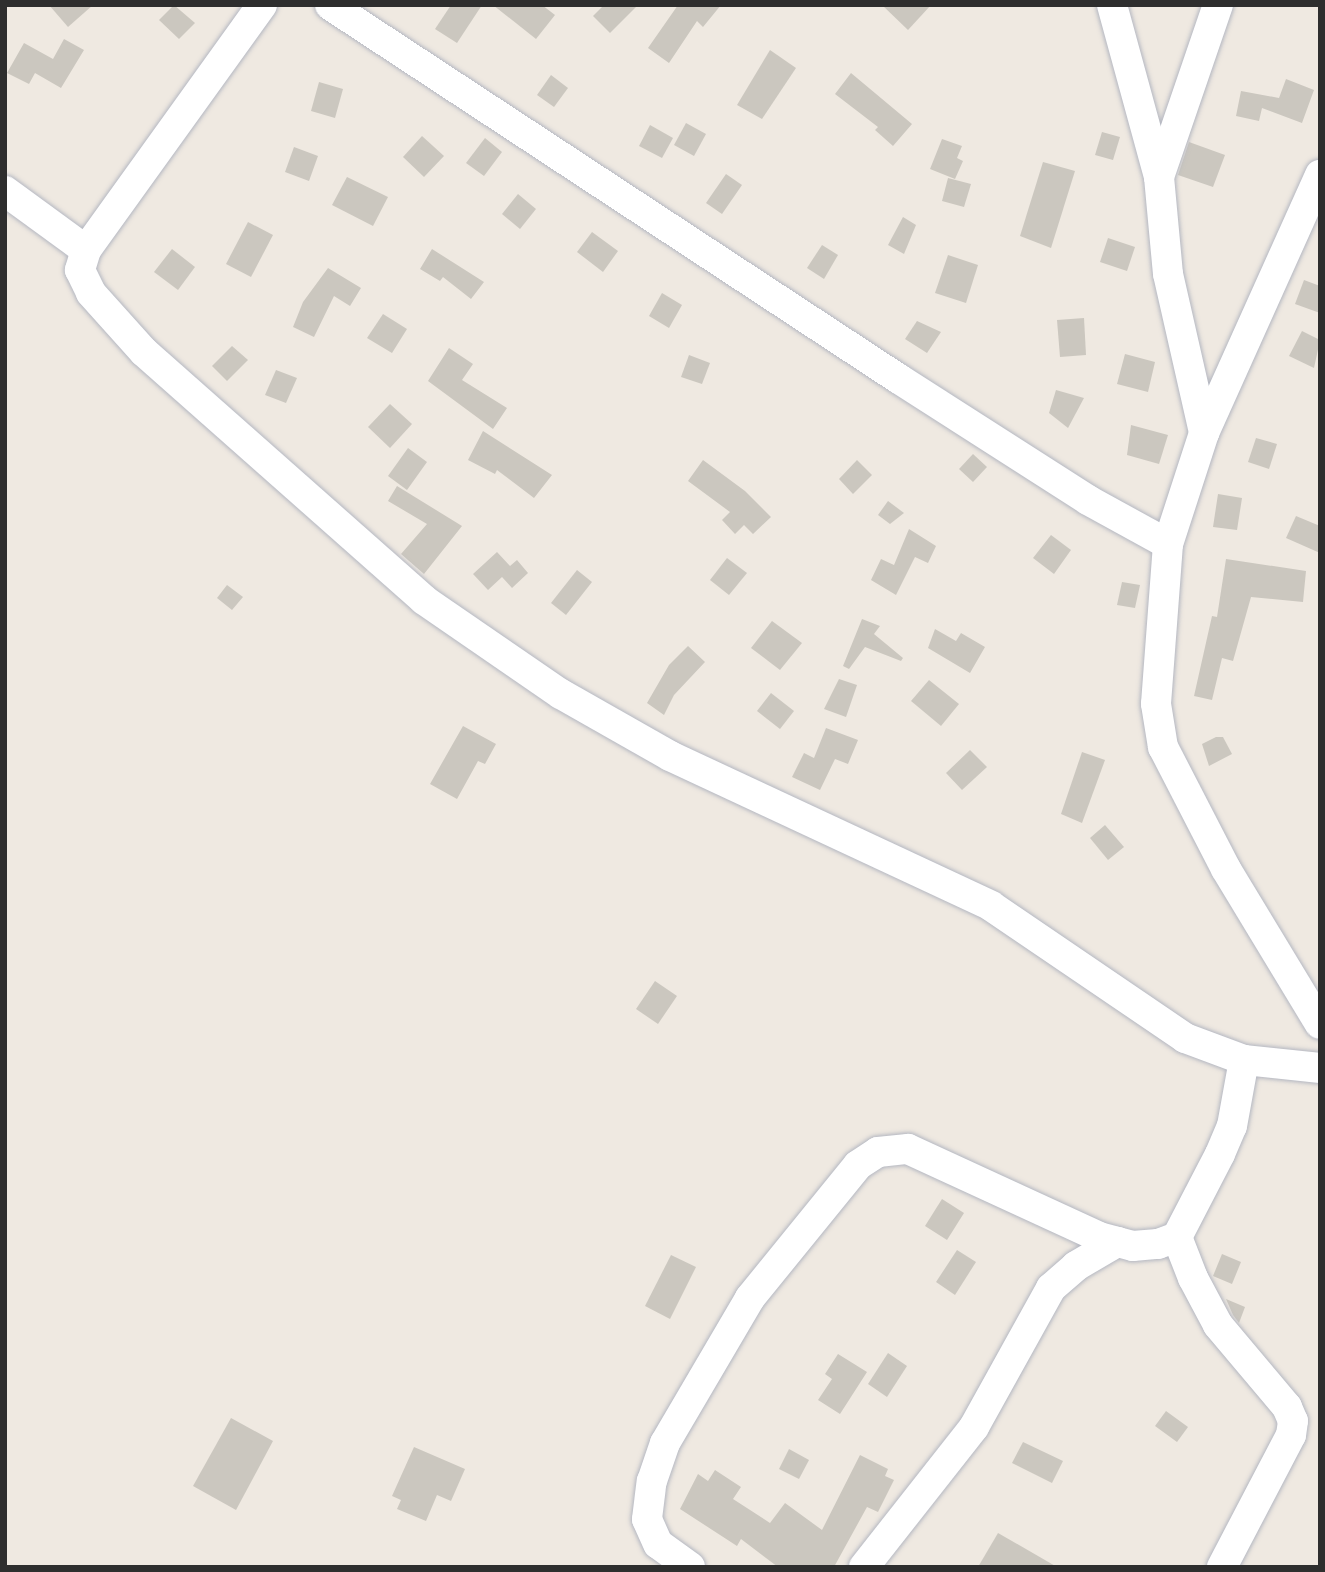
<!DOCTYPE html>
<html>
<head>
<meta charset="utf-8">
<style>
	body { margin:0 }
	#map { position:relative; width:1325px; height:1572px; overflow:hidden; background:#efe9e1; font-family:Inter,sans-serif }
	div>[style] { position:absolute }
	.building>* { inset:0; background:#cbc7bf }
	.roads { filter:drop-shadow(0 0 2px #b4b7c1) drop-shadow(0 0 2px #b4b7c1) }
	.minor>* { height:30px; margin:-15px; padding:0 15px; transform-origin:15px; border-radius:15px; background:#fff }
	span { translate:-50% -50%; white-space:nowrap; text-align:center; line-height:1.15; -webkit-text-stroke:5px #fff; paint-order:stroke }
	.frame { position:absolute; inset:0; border:7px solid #2e2e2e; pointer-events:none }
</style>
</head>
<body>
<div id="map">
	<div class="building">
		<i style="clip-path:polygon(49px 5px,93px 5px,68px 27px)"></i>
		<i style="clip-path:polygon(174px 5px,195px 23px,179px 39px,159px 20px)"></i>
		<i style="clip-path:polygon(451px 5px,482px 5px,457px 43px,435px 29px)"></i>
		<i style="clip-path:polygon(493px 5px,542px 5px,555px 15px,536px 39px)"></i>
		<i style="clip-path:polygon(604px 5px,638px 5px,610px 33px,593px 16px)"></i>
		<i style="clip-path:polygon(678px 5px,721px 5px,703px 27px,697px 21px,669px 63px,648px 48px)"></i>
		<i style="clip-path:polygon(882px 5px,931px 5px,908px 30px)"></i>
		<i style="clip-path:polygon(64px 39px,84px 50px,61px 88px,35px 73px,29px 84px,7px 73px,24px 43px,53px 59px)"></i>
		<i style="clip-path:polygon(770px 50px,796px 68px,762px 119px,737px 105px)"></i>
		<i style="clip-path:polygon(851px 73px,912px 124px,893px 146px,875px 130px,878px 127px,835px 94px)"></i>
		<i style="clip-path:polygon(551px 75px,568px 88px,554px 107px,537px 95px)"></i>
		<i style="clip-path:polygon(1286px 79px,1314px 90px,1302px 123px,1262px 108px,1259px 121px,1236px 116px,1241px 91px,1279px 98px)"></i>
		<i style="clip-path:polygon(319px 82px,343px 89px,335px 118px,311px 111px)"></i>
		<i style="clip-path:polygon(686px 123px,706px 134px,694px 156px,674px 145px)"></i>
		<i style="clip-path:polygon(650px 125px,673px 138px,662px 158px,639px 146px)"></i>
		<i style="clip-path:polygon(1102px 132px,1120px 137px,1113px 160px,1095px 155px)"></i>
		<i style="clip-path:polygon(422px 136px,444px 156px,424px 177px,403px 157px)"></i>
		<i style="clip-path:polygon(485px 138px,502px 152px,484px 176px,466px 163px)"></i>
		<i style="clip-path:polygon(942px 139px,962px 146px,957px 158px,963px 161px,955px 179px,930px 169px)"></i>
		<i style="clip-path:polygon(1189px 142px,1225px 155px,1213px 187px,1178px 175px)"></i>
		<i style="clip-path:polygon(294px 147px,318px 156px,309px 181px,285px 172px)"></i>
		<i style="clip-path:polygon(1043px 162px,1075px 171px,1051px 248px,1020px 236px)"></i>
		<i style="clip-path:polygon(726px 174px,742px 185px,722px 214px,706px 203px)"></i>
		<i style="clip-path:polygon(347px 177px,388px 197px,373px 226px,332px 205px)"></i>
		<i style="clip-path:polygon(948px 178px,971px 184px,964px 207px,942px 201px)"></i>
		<i style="clip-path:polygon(518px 194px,536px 209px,520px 229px,502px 214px)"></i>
		<i style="clip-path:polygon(903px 217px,916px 225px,904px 254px,888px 245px)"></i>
		<i style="clip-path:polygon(248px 222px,273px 235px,251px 277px,226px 264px)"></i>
		<i style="clip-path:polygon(592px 232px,618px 251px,603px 272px,577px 252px)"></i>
		<i style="clip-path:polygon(1108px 238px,1135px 247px,1127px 271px,1100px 262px)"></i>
		<i style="clip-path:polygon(822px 245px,838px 255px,824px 279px,807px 268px)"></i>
		<i style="clip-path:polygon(172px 249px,195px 267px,178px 290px,154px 272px)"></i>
		<i style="clip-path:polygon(432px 249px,484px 282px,471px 299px,443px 277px,440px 281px,420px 269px)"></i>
		<i style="clip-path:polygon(948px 255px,978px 265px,966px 303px,935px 293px)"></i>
		<i style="clip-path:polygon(328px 268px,361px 288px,350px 306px,334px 296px,314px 337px,293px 327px,303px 302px)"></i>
		<i style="clip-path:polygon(1304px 280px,1320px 286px,1320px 313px,1295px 304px)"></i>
		<i style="clip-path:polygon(662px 293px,682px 305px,669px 328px,649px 316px)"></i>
		<i style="clip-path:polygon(383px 314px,407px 329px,392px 353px,367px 338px)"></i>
		<i style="clip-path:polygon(1084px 318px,1086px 355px,1060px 357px,1057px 320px)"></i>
		<i style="clip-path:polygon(917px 321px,941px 332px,927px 353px,905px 339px)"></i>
		<i style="clip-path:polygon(1302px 331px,1320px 340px,1314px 368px,1289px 356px)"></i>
		<i style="clip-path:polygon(232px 346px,248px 360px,227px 381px,212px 366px)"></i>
		<i style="clip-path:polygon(449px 348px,473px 364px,462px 380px,507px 408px,493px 429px,428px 381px)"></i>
		<i style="clip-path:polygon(1125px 354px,1155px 362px,1148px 392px,1117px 384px)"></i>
		<i style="clip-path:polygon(689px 355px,710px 363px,702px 384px,681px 377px)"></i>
		<i style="clip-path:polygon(276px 370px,297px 378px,286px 403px,265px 395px)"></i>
		<i style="clip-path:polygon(1056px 390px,1084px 398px,1068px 428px,1049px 413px)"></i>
		<i style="clip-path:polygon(390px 404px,412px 424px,390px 448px,368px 427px)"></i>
		<i style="clip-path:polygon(1131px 425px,1168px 435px,1159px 464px,1127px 455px)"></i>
		<i style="clip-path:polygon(483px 431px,552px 475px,534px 498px,497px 470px,495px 474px,468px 460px)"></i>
		<i style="clip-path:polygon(1256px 438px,1277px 444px,1269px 469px,1248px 462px)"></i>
		<i style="clip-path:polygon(408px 448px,427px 462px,407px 490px,388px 476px)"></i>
		<i style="clip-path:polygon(973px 454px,987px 467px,973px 482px,959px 469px)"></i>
		<i style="clip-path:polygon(703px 460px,745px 491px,771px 517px,753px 534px,744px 525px,735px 534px,722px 520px,730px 512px,688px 481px)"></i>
		<i style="clip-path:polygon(857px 460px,872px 475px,853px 494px,839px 479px)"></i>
		<i style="clip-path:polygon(397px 486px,462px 526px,424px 574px,401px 554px,427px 524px,388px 501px)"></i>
		<i style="clip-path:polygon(1218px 494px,1242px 498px,1237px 530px,1213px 527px)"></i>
		<i style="clip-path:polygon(888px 501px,904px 513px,890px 524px,878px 515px)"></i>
		<i style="clip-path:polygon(1296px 516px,1320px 526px,1320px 553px,1286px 538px)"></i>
		<i style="clip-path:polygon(909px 529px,936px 546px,928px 563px,915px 557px,896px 595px,871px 580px,881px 559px,894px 565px)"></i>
		<i style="clip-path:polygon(1051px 535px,1071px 550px,1054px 574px,1033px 558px)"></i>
		<i style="clip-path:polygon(497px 552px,510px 566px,517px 560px,528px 573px,512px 588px,502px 577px,488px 590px,473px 574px)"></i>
		<i style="clip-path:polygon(727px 558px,747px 573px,729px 595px,710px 580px)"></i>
		<i style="clip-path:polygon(1226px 559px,1306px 571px,1303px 602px,1251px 597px,1233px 661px,1222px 658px,1212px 700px,1194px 696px,1212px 616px,1217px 617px)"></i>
		<i style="clip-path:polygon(577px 570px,592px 582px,566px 615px,551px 603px)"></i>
		<i style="clip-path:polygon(1122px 582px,1140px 585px,1135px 608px,1117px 605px)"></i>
		<i style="clip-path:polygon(227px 585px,243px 597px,232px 610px,217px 598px)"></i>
		<i style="clip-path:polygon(862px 619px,880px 626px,874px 634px,903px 658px,901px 661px,865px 647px,849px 669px,843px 666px)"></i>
		<i style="clip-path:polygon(772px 621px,802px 643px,780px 670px,751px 648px)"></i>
		<i style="clip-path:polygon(935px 629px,956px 641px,961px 633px,985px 647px,970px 673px,928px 648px)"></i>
		<i style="clip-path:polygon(688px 646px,705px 662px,674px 695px,664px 715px,647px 703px,669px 665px)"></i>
		<i style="clip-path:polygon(839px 679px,857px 685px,846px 717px,824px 709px)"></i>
		<i style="clip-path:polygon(929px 680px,959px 704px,941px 726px,911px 701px)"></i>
		<i style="clip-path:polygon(771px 693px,794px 711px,780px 729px,757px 711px)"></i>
		<i style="clip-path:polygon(463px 726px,496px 744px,485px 764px,478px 761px,457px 799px,430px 784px)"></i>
		<i style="clip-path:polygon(826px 728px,858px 740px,848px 764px,835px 759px,820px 790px,792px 777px,804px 753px,814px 758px)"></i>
		<i style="clip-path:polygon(1216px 737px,1223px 737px,1232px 754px,1209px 766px,1202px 744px)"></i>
		<i style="clip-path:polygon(970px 750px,987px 767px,962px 790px,946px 773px)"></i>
		<i style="clip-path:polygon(1082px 752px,1105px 760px,1082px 823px,1061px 814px)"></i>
		<i style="clip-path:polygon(1105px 825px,1124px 847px,1108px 860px,1090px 838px)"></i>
		<i style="clip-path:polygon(655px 981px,677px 996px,658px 1024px,636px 1009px)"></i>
		<i style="clip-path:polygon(942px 1199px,964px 1213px,947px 1240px,925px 1226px)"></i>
		<i style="clip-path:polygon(957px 1250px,976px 1262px,955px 1295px,936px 1282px)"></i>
		<i style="clip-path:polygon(1222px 1254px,1241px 1262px,1232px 1284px,1213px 1276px)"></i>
		<i style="clip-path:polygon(671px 1255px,696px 1267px,670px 1319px,645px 1306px)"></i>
		<i style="clip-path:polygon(1226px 1299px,1245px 1307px,1239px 1323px,1233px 1315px)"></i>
		<i style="clip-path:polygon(888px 1353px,907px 1366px,887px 1397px,868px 1384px)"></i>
		<i style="clip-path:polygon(838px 1354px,867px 1372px,840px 1414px,818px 1400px,832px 1379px,825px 1374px)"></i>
		<i style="clip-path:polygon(1166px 1411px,1188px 1427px,1177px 1442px,1155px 1426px)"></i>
		<i style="clip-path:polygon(231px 1418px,273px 1441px,236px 1510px,193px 1486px)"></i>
		<i style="clip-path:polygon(1023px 1442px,1063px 1461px,1052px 1483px,1012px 1463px)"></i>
		<i style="clip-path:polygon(414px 1447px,465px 1469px,451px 1501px,437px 1495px,426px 1521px,397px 1509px,401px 1500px,392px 1496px)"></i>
		<i style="clip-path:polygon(789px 1449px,809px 1460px,799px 1479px,779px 1469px)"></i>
		<i style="clip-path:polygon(860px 1455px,888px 1469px,885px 1476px,894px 1480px,878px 1512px,867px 1507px,834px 1567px,778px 1567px,741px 1539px,737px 1546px,680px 1509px,698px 1474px,708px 1481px,715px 1470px,741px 1487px,733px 1499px,770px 1523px,785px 1503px,822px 1530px)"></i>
		<i style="clip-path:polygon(998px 1533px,1057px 1567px,978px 1567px)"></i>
	</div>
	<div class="roads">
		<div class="minor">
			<i style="left:262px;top:5px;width:302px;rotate:125.7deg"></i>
			<i style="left:86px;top:250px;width:21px;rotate:107deg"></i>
			<i style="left:80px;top:270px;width:25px;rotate:64deg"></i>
			<i style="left:91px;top:293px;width:79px;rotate:48.1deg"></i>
			<i style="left:144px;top:352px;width:374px;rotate:41.5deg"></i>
			<i style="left:424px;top:600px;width:166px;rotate:34.5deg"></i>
			<i style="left:561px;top:694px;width:125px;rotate:29.6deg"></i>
			<i style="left:670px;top:756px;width:354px;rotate:25deg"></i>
			<i style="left:991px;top:906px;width:235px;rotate:34.2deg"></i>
			<i style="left:1185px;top:1038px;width:63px;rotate:20.4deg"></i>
			<i style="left:1244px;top:1060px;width:76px;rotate:6deg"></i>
			<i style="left:330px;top:5px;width:681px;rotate:33.32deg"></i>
			<i style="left:899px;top:379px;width:224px;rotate:32.6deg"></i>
			<i style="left:1088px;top:500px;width:91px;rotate:28.8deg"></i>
			<i style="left:1168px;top:544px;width:160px;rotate:94.3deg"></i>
			<i style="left:1156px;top:704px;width:44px;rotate:80.8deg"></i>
			<i style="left:1163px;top:747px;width:137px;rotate:62.7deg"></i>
			<i style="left:1226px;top:869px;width:181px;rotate:58.8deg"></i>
			<i style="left:1112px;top:5px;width:178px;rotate:74.7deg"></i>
			<i style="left:1159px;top:177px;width:97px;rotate:84.7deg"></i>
			<i style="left:1168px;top:274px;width:163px;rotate:77.2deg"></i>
			<i style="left:1159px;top:177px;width:182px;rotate:-71.1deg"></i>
			<i style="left:5px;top:191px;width:100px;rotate:36.1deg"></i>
			<i style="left:1168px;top:544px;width:117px;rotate:-72deg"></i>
			<i style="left:1204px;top:433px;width:283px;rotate:-65.8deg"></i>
			<i style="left:1177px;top:1237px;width:44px;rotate:68.7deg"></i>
			<i style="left:1193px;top:1278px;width:53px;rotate:62deg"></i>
			<i style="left:1218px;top:1325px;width:107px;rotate:49.9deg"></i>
			<i style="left:1287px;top:1407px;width:15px;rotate:67deg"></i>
			<i style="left:1293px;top:1421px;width:14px;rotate:98deg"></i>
			<i style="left:1291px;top:1435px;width:149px;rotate:117.6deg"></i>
			<i style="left:690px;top:1567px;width:39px;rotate:-144deg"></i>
			<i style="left:658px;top:1544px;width:27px;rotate:-114deg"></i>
			<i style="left:647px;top:1519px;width:38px;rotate:-83deg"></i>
			<i style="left:652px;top:1481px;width:40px;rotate:-71.1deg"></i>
			<i style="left:665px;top:1443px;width:168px;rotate:-59.6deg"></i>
			<i style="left:750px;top:1298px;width:171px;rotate:-50.9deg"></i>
			<i style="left:858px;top:1165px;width:24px;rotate:-33deg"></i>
			<i style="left:878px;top:1152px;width:30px;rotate:-6deg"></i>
			<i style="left:908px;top:1149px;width:210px;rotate:24.7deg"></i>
			<i style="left:1099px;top:1237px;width:35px;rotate:15deg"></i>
			<i style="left:1133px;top:1246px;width:25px;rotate:-5deg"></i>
			<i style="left:1158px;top:1244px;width:20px;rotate:-20deg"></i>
			<i style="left:1177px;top:1237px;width:93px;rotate:-62.6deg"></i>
			<i style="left:1220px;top:1154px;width:30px;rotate:-67deg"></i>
			<i style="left:1232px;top:1126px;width:67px;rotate:-79.7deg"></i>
			<i style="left:864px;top:1567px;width:178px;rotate:-51.8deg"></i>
			<i style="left:974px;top:1427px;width:159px;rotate:-61deg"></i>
			<i style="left:1051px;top:1288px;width:33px;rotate:-41deg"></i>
			<i style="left:1076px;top:1266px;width:48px;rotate:-30.3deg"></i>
		</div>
	</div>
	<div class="frame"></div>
</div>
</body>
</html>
